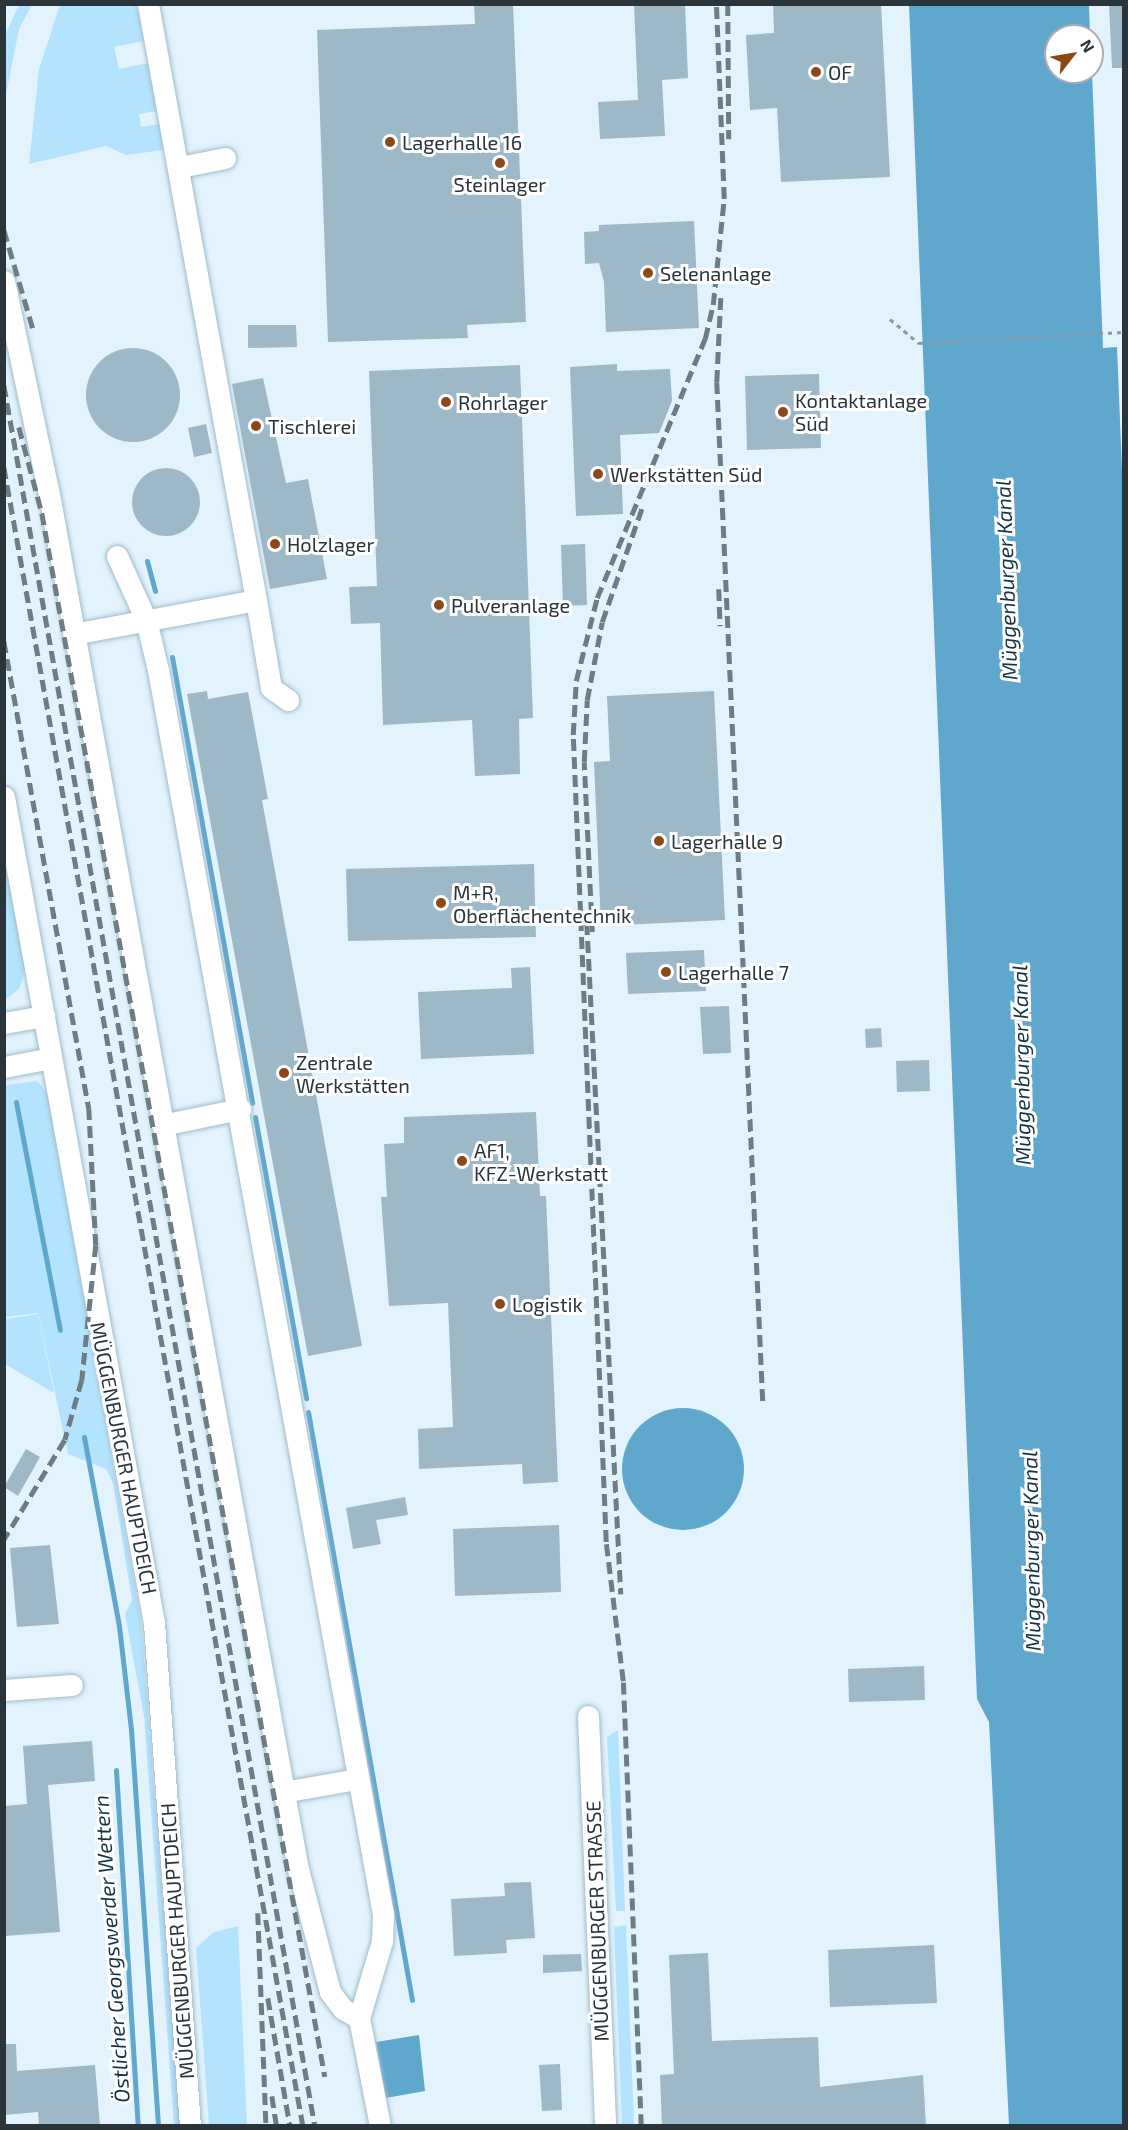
<!DOCTYPE html>
<html>
<head>
<meta charset="utf-8">
<style>
	body { margin:0 }
	#map { position:relative; width:1128px; height:2130px; overflow:hidden; background:#e2f3fd; font-family:"Exo 2",sans-serif }
	div>[style] { position:absolute }
	.green>* { inset:0; background:#b3e3fe }
	.water>* { inset:0; background:#60a7cd }
	.round { border-radius:50% }
	.stream>* { height:5px; margin:-2.5px; padding:0 2.5px; transform-origin:2.5px; border-radius:2.5px; background:#60a7cd }
	.building>* { inset:0; background:#9db8c7 }
	.path>* { height:3px; margin-top:-1.5px; transform-origin:0; background:repeating-linear-gradient(90deg,#8b99a1 0 4.5px,transparent 0 9px) }
	.roads { filter:drop-shadow(0 0 2px #a1bccb) drop-shadow(0 0 2px #a1bccb) }
	.minor>* { height:21px; margin:-10.5px; padding:0 10.5px; transform-origin:10.5px; border-radius:10.5px; background:#fff }
	.rail>* { height:4.5px; margin-top:-2.25px; transform-origin:0; background:repeating-linear-gradient(90deg,#6e7c83 0 12px,transparent 0 18px) }
	.dots>* { width:16px; height:16px; translate:-50% -50%; box-sizing:border-box; border:3px solid #fff; border-radius:50% }
	span { translate:-50% -50%; white-space:nowrap; text-align:center; line-height:1.15; -webkit-text-stroke:6px #fff; paint-order:stroke }
	.poi-label { font-size:20px; color:#2a353b }
	.left { translate:0 -50%; text-align:left }
	.street-label { font-size:20px; color:#2a353b }
	.water-label { font-size:21px; color:#153546; font-style:italic }
	.frame { position:absolute; inset:0; border:6px solid #2a353b; pointer-events:none }
	.north { position:absolute; left:1044px; top:24px; width:60px; height:60px; box-sizing:border-box; background:#fff; border:2px solid #aaaeb1; border-radius:50%; rotate:59deg; font-size:16px; font-weight:700; line-height:24px; text-align:center; color:#2a353b }
	.north::after { content:''; display:block; margin:auto; width:21px; height:27px; background:#8b4917; clip-path:polygon(50% 0,100% 100%,50% 72%,0 100%) }
</style>
</head>
<body>
<div id="map">
	<div class="green">
		<i style="clip-path:polygon(19px 5px,32px 5px,19px 29px,5px 100px,5px 35px)"></i>
		<i style="clip-path:polygon(60px 5px,136px 5px,144px 41px,114px 47px,119px 69px,148px 63px,157px 111px,139px 114px,141px 127px,159px 124px,164px 150px,126px 155px,106px 146px,29px 164px,39px 69px)"></i>
		<i style="clip-path:polygon(4px 857px,25px 969px,20px 988px,5px 1000px)"></i>
		<i style="clip-path:polygon(37px 1081px,47px 1092px,141px 1621px,180px 2125px,174px 2125px,144px 1716px,125px 1614px,132px 1600px,113px 1483px,106px 1469px,68px 1454px,38px 1313px,5px 1317px,5px 1085px)"></i>
		<i style="clip-path:polygon(38px 1314px,54px 1393px,5px 1364px,5px 1319px)"></i>
		<i style="clip-path:polygon(618px 1730px,625px 1911px,616px 1911px,607px 1737px)"></i>
		<i style="clip-path:polygon(626px 1925px,634px 2125px,634px 2126px,622px 2125px,614px 1927px)"></i>
		<i style="clip-path:polygon(238px 1926px,247px 2125px,209px 2125px,196px 1948px,214px 1932px)"></i>
	</div>
	<div class="water">
		<i style="clip-path:polygon(909px 5px,1089px 5px,1090px 36px,1056px 36px,1056px 72px,1092px 72px,1103px 348px,1117px 347px,1123px 494px,1123px 2125px,1009px 2125px,989px 1722px,977px 1699px)"></i>
		<i class="round" style="left:622px;top:1408px;width:122px;height:122px"></i>
		<i style="clip-path:polygon(419px 2035px,425px 2091px,386px 2098px,376px 2042px)"></i>
	</div>
	<div class="stream">
		<i style="left:147px;top:561px;width:31px;rotate:75deg"></i>
		<i style="left:172px;top:657px;width:453px;rotate:79.8deg"></i>
		<i style="left:16px;top:1102px;width:232px;rotate:79.1deg"></i>
		<i style="left:255px;top:1117px;width:286px;rotate:79.7deg"></i>
		<i style="left:308px;top:1412px;width:597px;rotate:79.97deg"></i>
		<i style="left:84px;top:1437px;width:192px;rotate:79.5deg"></i>
		<i style="left:119px;top:1626px;width:104px;rotate:83.4deg"></i>
		<i style="left:131px;top:1729px;width:398px;rotate:86.1deg"></i>
		<i style="left:116px;top:1770px;width:357px;rotate:86.5deg"></i>
	</div>
	<div class="building">
		<i style="clip-path:polygon(474px 4px,513px 4px,526px 322px,467px 325px,468px 338px,328px 342px,317px 30px,475px 24px)"></i>
		<i style="clip-path:polygon(634px 4px,685px 4px,688px 78px,662px 80px,665px 136px,600px 139px,598px 102px,638px 100px)"></i>
		<i style="clip-path:polygon(773px 4px,881px 4px,890px 177px,781px 182px,777px 108px,750px 110px,746px 35px,774px 33px)"></i>
		<i style="clip-path:polygon(1109px 4px,1124px 4px,1124px 68px,1112px 68px)"></i>
		<i style="clip-path:polygon(694px 221px,699px 328px,606px 332px,604px 282px,599px 263px,585px 264px,584px 232px,599px 231px,599px 225px)"></i>
		<i style="clip-path:polygon(248px 325px,296px 325px,297px 347px,248px 348px)"></i>
		<i class="round" style="left:86px;top:348px;width:94px;height:94px"></i>
		<i style="clip-path:polygon(617px 364px,617px 371px,670px 369px,672px 401px,659px 433px,620px 435px,623px 514px,576px 516px,570px 367px)"></i>
		<i style="clip-path:polygon(520px 365px,533px 718px,519px 719px,520px 774px,475px 776px,472px 720px,383px 725px,380px 623px,351px 624px,349px 587px,377px 586px,369px 371px)"></i>
		<i style="clip-path:polygon(819px 374px,821px 448px,747px 450px,745px 376px)"></i>
		<i style="clip-path:polygon(263px 378px,286px 483px,308px 479px,327px 579px,270px 589px,232px 384px)"></i>
		<i style="clip-path:polygon(206px 424px,212px 453px,194px 457px,188px 428px)"></i>
		<i class="round" style="left:132px;top:468px;width:68px;height:68px"></i>
		<i style="clip-path:polygon(585px 544px,587px 605px,563px 606px,561px 545px)"></i>
		<i style="clip-path:polygon(207px 691px,208px 699px,248px 692px,268px 799px,262px 800px,362px 1346px,308px 1356px,187px 694px)"></i>
		<i style="clip-path:polygon(714px 691px,725px 920px,601px 926px,594px 762px,610px 761px,607px 696px)"></i>
		<i style="clip-path:polygon(534px 864px,536px 937px,348px 941px,346px 869px)"></i>
		<i style="clip-path:polygon(704px 950px,706px 991px,628px 994px,626px 953px)"></i>
		<i style="clip-path:polygon(530px 967px,534px 1054px,421px 1059px,418px 992px,512px 988px,511px 968px)"></i>
		<i style="clip-path:polygon(729px 1006px,731px 1053px,703px 1054px,700px 1007px)"></i>
		<i style="clip-path:polygon(881px 1028px,882px 1047px,866px 1048px,865px 1029px)"></i>
		<i style="clip-path:polygon(929px 1060px,930px 1091px,897px 1092px,896px 1061px)"></i>
		<i style="clip-path:polygon(536px 1112px,540px 1196px,546px 1196px,558px 1482px,523px 1484px,522px 1464px,419px 1469px,418px 1429px,453px 1427px,448px 1303px,389px 1306px,381px 1197px,387px 1197px,384px 1144px,404px 1143px,404px 1117px)"></i>
		<i style="clip-path:polygon(26px 1449px,40px 1457px,18px 1496px,4px 1487px)"></i>
		<i style="clip-path:polygon(405px 1497px,408px 1515px,376px 1520px,381px 1544px,353px 1549px,346px 1508px)"></i>
		<i style="clip-path:polygon(559px 1525px,561px 1592px,455px 1596px,453px 1529px)"></i>
		<i style="clip-path:polygon(50px 1545px,59px 1624px,17px 1627px,10px 1548px)"></i>
		<i style="clip-path:polygon(924px 1666px,925px 1700px,849px 1702px,848px 1669px)"></i>
		<i style="clip-path:polygon(92px 1741px,95px 1781px,48px 1785px,60px 1932px,4px 1936px,4px 1806px,27px 1804px,23px 1746px)"></i>
		<i style="clip-path:polygon(531px 1882px,535px 1938px,506px 1940px,507px 1953px,454px 1956px,451px 1899px,505px 1896px,504px 1883px)"></i>
		<i style="clip-path:polygon(934px 1945px,937px 2003px,830px 2007px,828px 1950px)"></i>
		<i style="clip-path:polygon(708px 1953px,712px 2041px,818px 2037px,820px 2087px,923px 2075px,926px 2126px,662px 2126px,660px 2075px,674px 2074px,669px 1955px)"></i>
		<i style="clip-path:polygon(581px 1954px,582px 1971px,543px 1973px,543px 1955px)"></i>
		<i style="clip-path:polygon(4px 2044px,16px 2044px,17px 2071px,95px 2065px,100px 2126px,39px 2126px,38px 2112px,4px 2115px)"></i>
		<i style="clip-path:polygon(560px 2064px,562px 2110px,542px 2111px,539px 2065px)"></i>
	</div>
	<div class="path">
		<i style="left:890px;top:319px;width:38px;rotate:40deg"></i>
		<i style="left:919px;top:343px;width:205px;rotate:-3.1deg"></i>
	</div>
	<div class="roads">
		<div class="minor">
			<i style="left:148px;top:4px;width:606px;rotate:79.73deg"></i>
			<i style="left:180px;top:167px;width:46px;rotate:-11.3deg"></i>
			<i style="left:4px;top:281px;width:218px;rotate:78.1deg"></i>
			<i style="left:49px;top:494px;width:1397px;rotate:79.74deg"></i>
			<i style="left:298px;top:1869px;width:127px;rotate:75.4deg"></i>
			<i style="left:330px;top:1992px;width:21px;rotate:53deg"></i>
			<i style="left:343px;top:2009px;width:18px;rotate:29deg"></i>
			<i style="left:117px;top:556px;width:70px;rotate:65.6deg"></i>
			<i style="left:146px;top:620px;width:51px;rotate:76.5deg"></i>
			<i style="left:158px;top:670px;width:1264px;rotate:79.75deg"></i>
			<i style="left:383px;top:1914px;width:27px;rotate:92deg"></i>
			<i style="left:382px;top:1941px;width:80px;rotate:106.6deg"></i>
			<i style="left:359px;top:2018px;width:110px;rotate:79deg"></i>
			<i style="left:73px;top:634px;width:186px;rotate:-10.5deg"></i>
			<i style="left:256px;top:600px;width:89px;rotate:80.3deg"></i>
			<i style="left:271px;top:688px;width:21px;rotate:35deg"></i>
			<i style="left:4px;top:797px;width:840px;rotate:79.71deg"></i>
			<i style="left:154px;top:1623px;width:504px;rotate:85.91deg"></i>
			<i style="left:4px;top:1023px;width:41px;rotate:-9.9deg"></i>
			<i style="left:4px;top:1067px;width:48px;rotate:-10.8deg"></i>
			<i style="left:162px;top:1125px;width:80px;rotate:-11.6deg"></i>
			<i style="left:4px;top:1690px;width:68px;rotate:-4.2deg"></i>
			<i style="left:588px;top:1716px;width:410px;rotate:87.6deg"></i>
			<i style="left:283px;top:1792px;width:75px;rotate:-10deg"></i>
		</div>
	</div>
	<div class="rail">
		<i style="left:728px;top:4px;width:135px;rotate:89.6deg"></i>
		<i style="left:4px;top:230px;width:106px;rotate:73.6deg"></i>
		<i style="left:721px;top:298px;width:84px;rotate:92.7deg"></i>
		<i style="left:717px;top:382px;width:1023px;rotate:87.42deg"></i>
		<i style="left:4px;top:385px;width:1769px;rotate:79.87deg"></i>
		<i style="left:19px;top:427px;width:89px;rotate:75deg"></i>
		<i style="left:42px;top:513px;width:1589px;rotate:79.74deg"></i>
		<i style="left:4px;top:467px;width:1686px;rotate:79.78deg"></i>
		<i style="left:719px;top:589px;width:37px;rotate:88deg"></i>
		<i style="left:4px;top:641px;width:475px;rotate:79.7deg"></i>
		<i style="left:89px;top:1108px;width:137px;rotate:87.1deg"></i>
		<i style="left:96px;top:1245px;width:136px;rotate:95.9deg"></i>
		<i style="left:82px;top:1380px;width:62px;rotate:105.8deg"></i>
		<i style="left:65px;top:1440px;width:117px;rotate:121.4deg"></i>
		<i style="left:587px;top:923px;width:672px;rotate:87.1deg"></i>
		<i style="left:592px;top:932px;width:170px;rotate:-92.7deg"></i>
		<i style="left:584px;top:762px;width:62px;rotate:-87.2deg"></i>
		<i style="left:587px;top:700px;width:79px;rotate:-79.1deg"></i>
		<i style="left:602px;top:622px;width:121px;rotate:-70.7deg"></i>
		<i style="left:258px;top:1913px;width:213px;rotate:87.8deg"></i>
		<i style="left:268px;top:1998px;width:130px;rotate:80.2deg"></i>
		<i style="left:272px;top:2096px;width:30px;rotate:81deg"></i>
		<i style="left:641px;top:2126px;width:445px;rotate:-92.3deg"></i>
		<i style="left:623px;top:1681px;width:140px;rotate:-97deg"></i>
		<i style="left:606px;top:1542px;width:808px;rotate:-92.34deg"></i>
		<i style="left:573px;top:735px;width:54px;rotate:-86.8deg"></i>
		<i style="left:576px;top:681px;width:86px;rotate:-75.8deg"></i>
		<i style="left:597px;top:598px;width:281px;rotate:-67.4deg"></i>
		<i style="left:705px;top:339px;width:35px;rotate:-77deg"></i>
		<i style="left:713px;top:305px;width:107px;rotate:-84.1deg"></i>
		<i style="left:724px;top:199px;width:195px;rotate:-92.3deg"></i>
	</div>
	<div class="dots">
		<i style="left:816px;top:72px;background:#8b4917"></i>
		<i style="left:390px;top:142px;background:#8b4917"></i>
		<i style="left:500px;top:163px;background:#8b4917"></i>
		<i style="left:648px;top:273px;background:#8b4917"></i>
		<i style="left:446px;top:402px;background:#8b4917"></i>
		<i style="left:783px;top:412px;background:#8b4917"></i>
		<i style="left:256px;top:426px;background:#8b4917"></i>
		<i style="left:598px;top:474px;background:#8b4917"></i>
		<i style="left:275px;top:544px;background:#8b4917"></i>
		<i style="left:439px;top:605px;background:#8b4917"></i>
		<i style="left:659px;top:841px;background:#8b4917"></i>
		<i style="left:441px;top:903px;background:#8b4917"></i>
		<i style="left:666px;top:972px;background:#8b4917"></i>
		<i style="left:284px;top:1073px;background:#8b4917"></i>
		<i style="left:462px;top:1161px;background:#8b4917"></i>
		<i style="left:500px;top:1304px;background:#8b4917"></i>
	</div>
	<div class="poi-label">
		<span class="left" style="left:828px;top:72px">OF</span>
		<span class="left" style="left:402px;top:142px">Lagerhalle 16</span>
		<span style="left:500px;top:184px">Steinlager</span>
		<span class="left" style="left:660px;top:273px">Selenanlage</span>
		<span class="left" style="left:795px;top:412px">Kontaktanlage<br>Süd</span>
		<span class="left" style="left:458px;top:402px">Rohrlager</span>
		<span class="left" style="left:268px;top:426px">Tischlerei</span>
		<span class="left" style="left:610px;top:474px">Werkstätten Süd</span>
		<span class="left" style="left:287px;top:544px">Holzlager</span>
		<span class="left" style="left:451px;top:605px">Pulveranlage</span>
		<span class="left" style="left:671px;top:841px">Lagerhalle 9</span>
		<span class="left" style="left:453px;top:904px">M+R,<br>Oberflächentechnik</span>
		<span class="left" style="left:678px;top:972px">Lagerhalle 7</span>
		<span class="left" style="left:296px;top:1074px">Zentrale<br>Werkstätten</span>
		<span class="left" style="left:474px;top:1162px">AF1,<br>KFZ-Werkstatt</span>
		<span class="left" style="left:512px;top:1304px">Logistik</span>
	</div>
	<div class="street-label">
		<span style="left:124px;top:1458px;rotate:79deg">MÜGGENBURGER HAUPTDEICH</span>
		<span style="left:597px;top:1921px;rotate:-92deg">MÜGGENBURGER STRASSE</span>
		<span style="left:177px;top:1941px;rotate:-94deg">MÜGGENBURGER HAUPTDEICH</span>
	</div>
	<div class="water-label">
		<span style="left:1006px;top:580px;rotate:-92deg">Müggenburger Kanal</span>
		<span style="left:1021px;top:1065px;rotate:-91deg">Müggenburger Kanal</span>
		<span style="left:1031px;top:1551px;rotate:-91deg">Müggenburger Kanal</span>
		<span style="left:111px;top:1949px;rotate:-94deg">Östlicher Georgswerder Wettern</span>
	</div>
	<div class="frame"></div>
	<div class="north">N</div>
</div>
</body>
</html>
